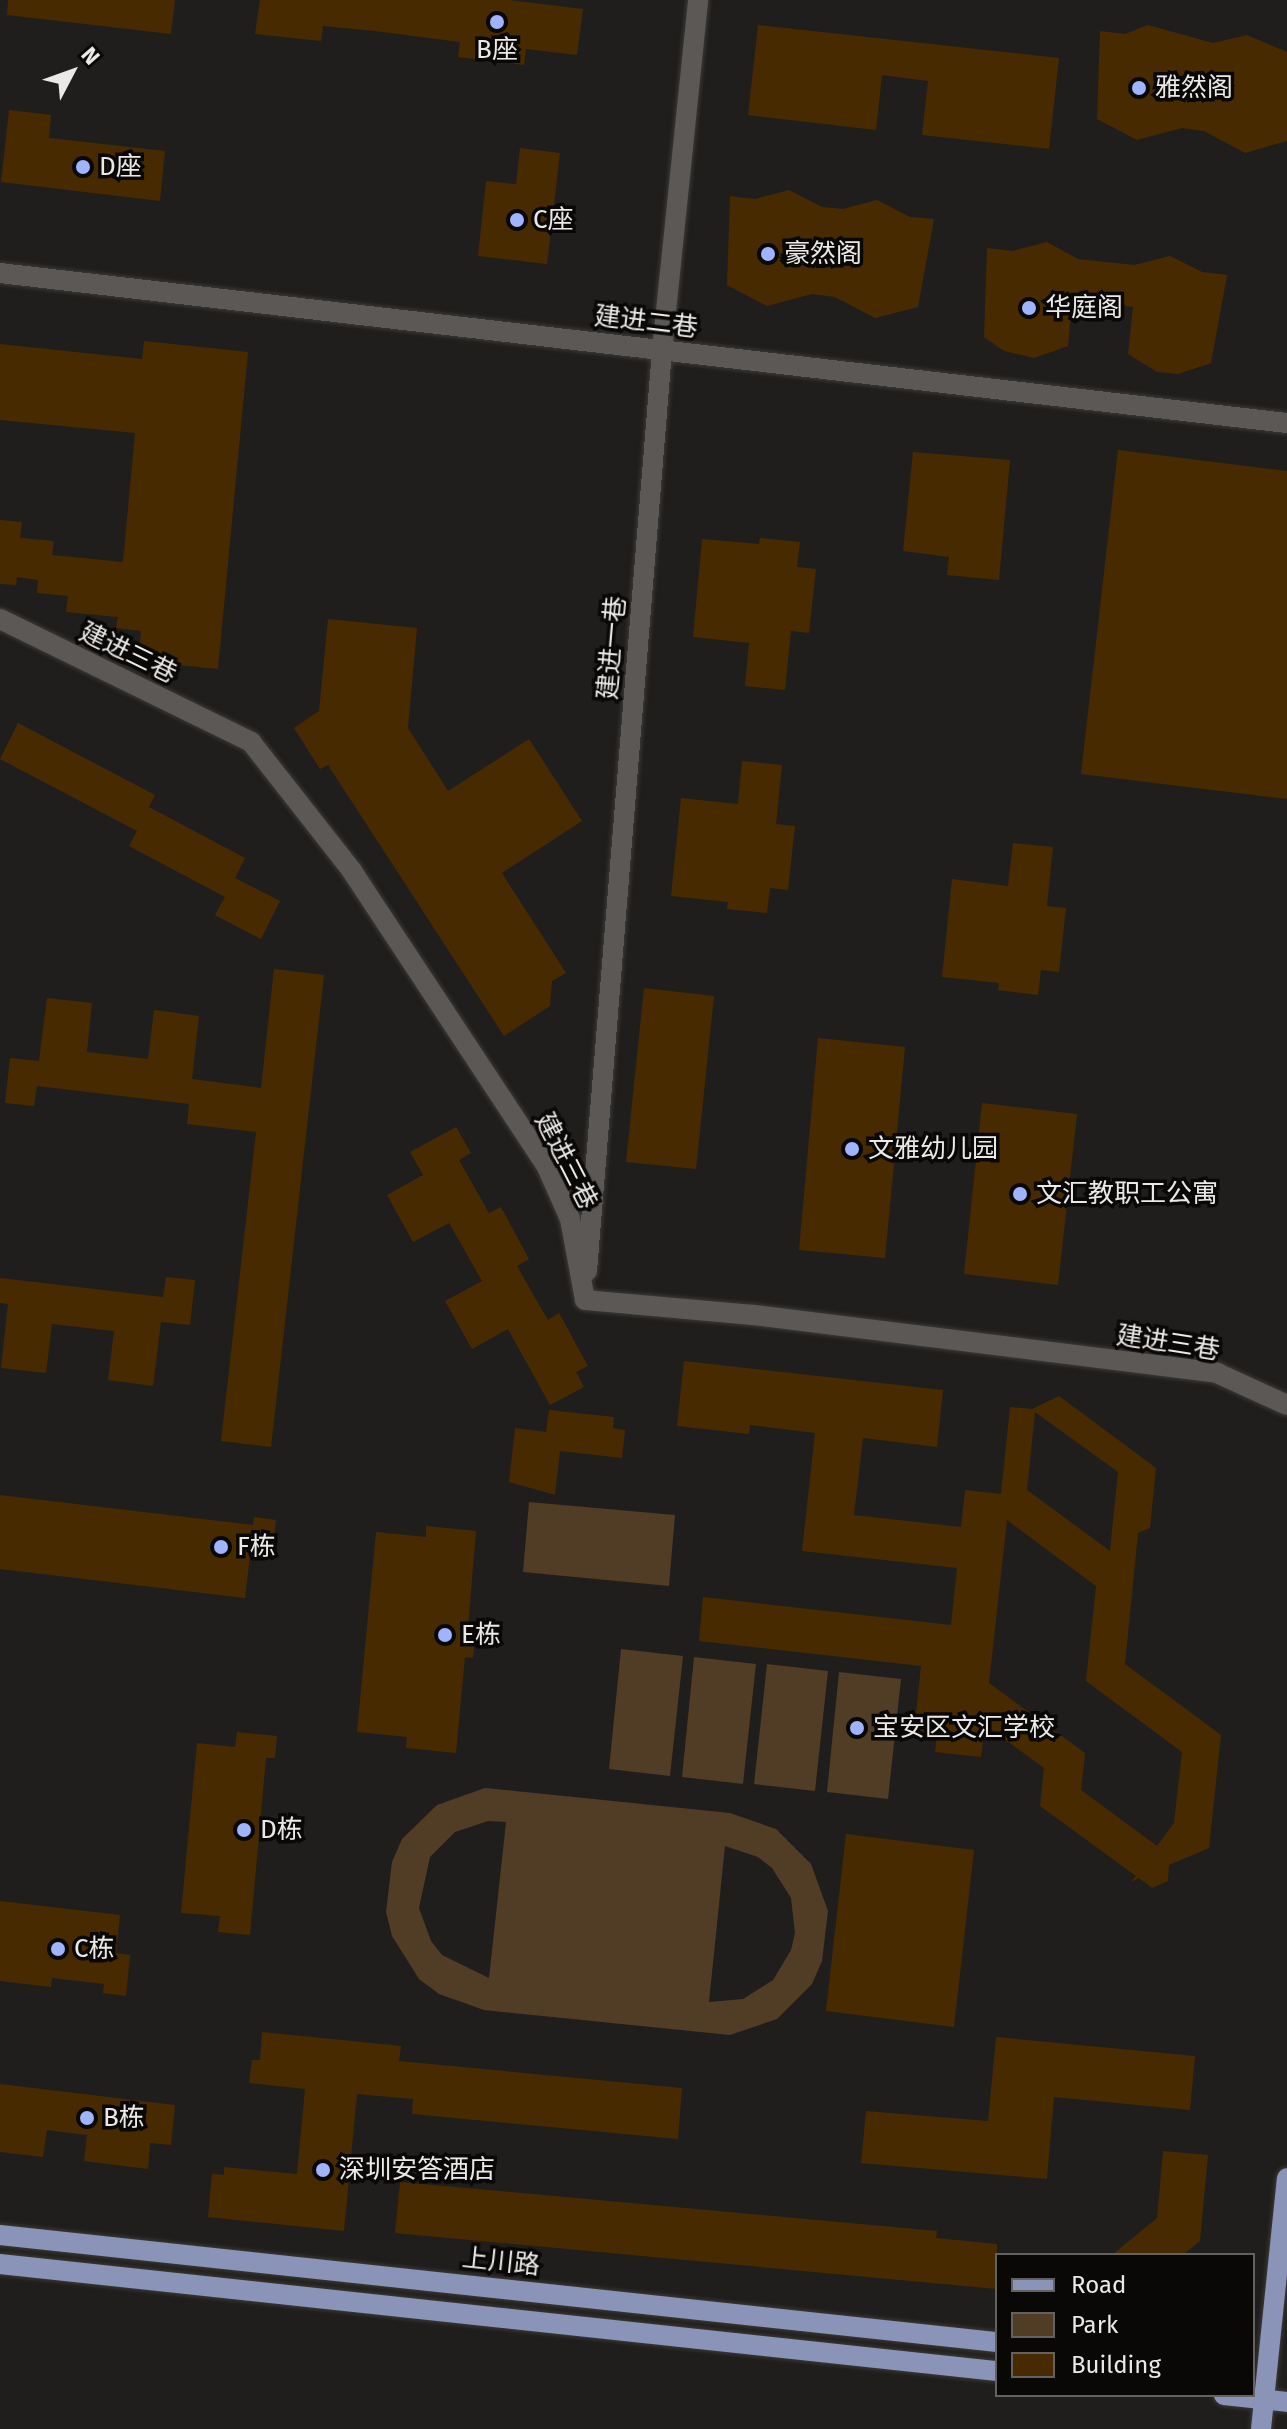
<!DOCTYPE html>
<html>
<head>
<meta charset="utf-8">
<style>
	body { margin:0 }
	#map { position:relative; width:1287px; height:2429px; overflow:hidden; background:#201e1c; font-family:"Fira Sans","Noto Sans SC",sans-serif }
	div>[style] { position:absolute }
	.green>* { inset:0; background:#513c25 }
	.building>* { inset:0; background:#482a00 }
	.roads { filter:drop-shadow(0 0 2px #3c3a38) drop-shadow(0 0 2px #3c3a38) }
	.minor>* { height:20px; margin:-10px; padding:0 10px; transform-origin:10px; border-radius:10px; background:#5b5856 }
	.major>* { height:20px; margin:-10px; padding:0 10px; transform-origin:10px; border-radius:10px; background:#8a93b8 }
	.dots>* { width:22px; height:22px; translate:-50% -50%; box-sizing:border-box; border:4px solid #090807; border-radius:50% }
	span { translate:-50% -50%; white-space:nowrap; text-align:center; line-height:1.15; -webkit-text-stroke:7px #090807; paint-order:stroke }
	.poi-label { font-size:26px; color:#ebe9e8 }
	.left { translate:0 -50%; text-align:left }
	.street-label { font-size:26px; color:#ebe9e8 }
	.legend { position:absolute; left:995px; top:2253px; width:260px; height:144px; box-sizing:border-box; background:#090807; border:2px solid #636261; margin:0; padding:10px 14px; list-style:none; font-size:24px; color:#ebe9e8 }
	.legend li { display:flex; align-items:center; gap:16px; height:40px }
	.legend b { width:40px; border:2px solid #636261 }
	.north { position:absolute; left:32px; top:32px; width:80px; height:80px; -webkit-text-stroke:6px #090807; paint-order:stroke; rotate:49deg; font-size:22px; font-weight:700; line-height:32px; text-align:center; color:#ebe9e8 }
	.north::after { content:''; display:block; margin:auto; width:28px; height:36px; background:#ebe9e8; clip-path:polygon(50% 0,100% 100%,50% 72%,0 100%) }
</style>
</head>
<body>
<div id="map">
	<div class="green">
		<i style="clip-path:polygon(529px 1502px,675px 1515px,669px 1586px,523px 1572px)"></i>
		<i style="clip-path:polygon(621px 1649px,683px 1656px,670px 1776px,609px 1769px)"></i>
		<i style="clip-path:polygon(694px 1657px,756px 1664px,743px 1784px,682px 1777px)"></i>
		<i style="clip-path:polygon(767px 1664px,828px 1671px,815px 1791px,754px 1784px)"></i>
		<i style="clip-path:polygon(839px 1672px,901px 1679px,888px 1799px,827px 1792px)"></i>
		<i style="clip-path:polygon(evenodd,485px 1788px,730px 1813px,776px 1829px,811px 1864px,828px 1911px,822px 1961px,812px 1984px,777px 2019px,730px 2035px,484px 2010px,439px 1994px,419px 1979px,392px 1936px,386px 1912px,392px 1862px,402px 1839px,437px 1805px,485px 1788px,488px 1821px,506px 1822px,489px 1978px,442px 1955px,431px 1941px,419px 1908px,430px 1857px,455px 1832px,488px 1821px,485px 1788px,725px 1846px,758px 1857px,772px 1868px,791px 1898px,795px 1933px,791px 1950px,773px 1980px,743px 1999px,709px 2002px,725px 1846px)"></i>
	</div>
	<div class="building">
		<i style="clip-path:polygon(8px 0,175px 0,171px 34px,7px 15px)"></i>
		<i style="clip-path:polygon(260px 0,509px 0,583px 9px,577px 55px,526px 49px,524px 65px,458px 57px,460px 42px,375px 31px,323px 26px,321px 41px,255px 34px)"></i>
		<i style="clip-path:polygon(758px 25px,1059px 58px,1049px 149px,922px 135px,928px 81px,882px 75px,876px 130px,748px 115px)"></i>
		<i style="clip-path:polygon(1148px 25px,1213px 43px,1247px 35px,1287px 52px,1287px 141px,1245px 153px,1204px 131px,1182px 128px,1137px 140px,1097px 119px,1100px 31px,1125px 34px)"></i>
		<i style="clip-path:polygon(9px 110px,51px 115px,49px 138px,165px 151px,160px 201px,1px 182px)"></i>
		<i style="clip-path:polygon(520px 148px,560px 153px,547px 264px,478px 256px,486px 181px,516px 184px)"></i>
		<i style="clip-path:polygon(789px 190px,822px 207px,843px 209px,877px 200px,910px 217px,934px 219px,918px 307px,875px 318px,835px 297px,812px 294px,767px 306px,727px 285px,730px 196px,755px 199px)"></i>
		<i style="clip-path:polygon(1047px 242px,1078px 259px,1134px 265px,1170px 256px,1202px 272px,1227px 275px,1211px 363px,1178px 374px,1157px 372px,1128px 354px,1133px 307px,1072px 300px,1068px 346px,1034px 358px,1004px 351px,984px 337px,987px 248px,1012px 251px)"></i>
		<i style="clip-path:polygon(144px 341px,248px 352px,218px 669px,138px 661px,141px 631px,116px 628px,118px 617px,66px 612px,68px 596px,37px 593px,38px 580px,17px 577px,16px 585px,0 584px,0 520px,22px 522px,20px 538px,54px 541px,52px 555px,123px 562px,135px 433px,0 420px,0 344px,142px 359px)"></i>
		<i style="clip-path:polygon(1118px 450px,1287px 471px,1287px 799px,1081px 774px)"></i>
		<i style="clip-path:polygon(913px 452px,1010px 460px,999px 580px,947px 575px,949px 557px,903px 551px)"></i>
		<i style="clip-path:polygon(760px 538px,800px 542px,797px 567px,816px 569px,809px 633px,791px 631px,785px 690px,745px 686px,749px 643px,693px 637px,702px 539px,759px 544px)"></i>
		<i style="clip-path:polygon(328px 619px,417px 628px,408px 728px,448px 791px,529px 739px,582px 821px,502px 873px,566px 973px,552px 981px,550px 1006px,504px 1036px,328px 765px,320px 769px,294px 728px,319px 711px)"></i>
		<i style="clip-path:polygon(18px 723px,155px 795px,149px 807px,245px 858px,235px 878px,280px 901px,261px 939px,215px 915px,225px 897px,129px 846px,137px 831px,0 759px)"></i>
		<i style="clip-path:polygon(742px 761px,782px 765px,776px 824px,795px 826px,788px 890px,770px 888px,767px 913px,727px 909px,728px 902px,671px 896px,681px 798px,738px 804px)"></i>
		<i style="clip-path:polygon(1013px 843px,1053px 847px,1047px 906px,1066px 908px,1059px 972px,1041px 970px,1038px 995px,998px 990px,999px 983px,942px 977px,952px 879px,1008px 886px)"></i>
		<i style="clip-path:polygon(274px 969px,324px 975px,271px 1447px,221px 1441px,256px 1132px,187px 1124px,189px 1104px,37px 1086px,34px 1106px,5px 1103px,10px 1058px,39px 1061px,47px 998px,92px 1003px,87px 1052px,148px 1059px,154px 1010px,199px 1016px,192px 1079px,261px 1088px)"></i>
		<i style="clip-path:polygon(644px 988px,714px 996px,696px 1169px,626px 1162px)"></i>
		<i style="clip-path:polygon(818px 1038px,905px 1047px,885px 1258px,799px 1250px)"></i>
		<i style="clip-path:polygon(982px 1103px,1077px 1114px,1058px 1285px,964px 1274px)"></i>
		<i style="clip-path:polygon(456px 1127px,471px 1153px,459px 1160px,489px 1213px,501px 1207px,529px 1259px,517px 1266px,534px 1296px,548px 1320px,559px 1313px,588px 1366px,576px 1372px,584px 1387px,550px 1405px,508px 1329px,472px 1349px,445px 1301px,482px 1281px,449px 1223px,413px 1242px,387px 1195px,423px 1175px,410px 1152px)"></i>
		<i style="clip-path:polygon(166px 1277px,195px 1280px,190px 1325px,161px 1322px,153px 1386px,108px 1380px,114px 1331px,52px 1324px,46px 1373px,1px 1368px,8px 1304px,0 1303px,0 1278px,163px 1297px)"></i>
		<i style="clip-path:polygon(evenodd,684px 1361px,943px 1390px,937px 1447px,863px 1438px,854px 1515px,961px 1527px,965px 1490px,1001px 1494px,1010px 1407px,1032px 1409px,1059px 1396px,1156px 1468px,1150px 1528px,1138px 1533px,1125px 1664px,1221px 1735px,1209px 1848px,1169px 1865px,1168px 1881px,1152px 1888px,1139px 1878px,1131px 1882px,1136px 1876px,1040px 1806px,1044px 1768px,985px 1725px,981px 1757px,935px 1752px,937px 1736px,914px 1733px,921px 1666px,699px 1641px,703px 1597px,951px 1625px,957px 1568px,802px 1551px,815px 1433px,750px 1425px,749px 1434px,677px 1426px,684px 1361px,1035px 1412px,1118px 1472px,1110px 1551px,1027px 1490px,1035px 1412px,684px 1361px,1007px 1520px,1096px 1586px,1086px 1681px,1182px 1752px,1174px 1823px,1157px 1846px,1081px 1790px,1085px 1753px,989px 1683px,1007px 1520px)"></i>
		<i style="clip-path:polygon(549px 1410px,614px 1417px,613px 1428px,625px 1430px,622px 1458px,560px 1451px,555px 1495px,509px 1482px,515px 1428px,546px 1432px)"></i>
		<i style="clip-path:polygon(0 1495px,253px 1525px,254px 1517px,276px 1520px,272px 1559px,250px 1556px,245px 1598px,0 1569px)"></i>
		<i style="clip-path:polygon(426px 1526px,476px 1531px,468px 1627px,476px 1627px,473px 1658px,465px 1657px,456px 1753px,406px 1748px,407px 1737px,357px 1732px,376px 1532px,426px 1537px)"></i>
		<i style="clip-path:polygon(237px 1732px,277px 1736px,275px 1758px,266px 1758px,250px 1935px,218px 1932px,220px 1916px,181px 1913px,197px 1743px,235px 1747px)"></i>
		<i style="clip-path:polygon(846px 1834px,974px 1850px,954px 2027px,826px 2011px)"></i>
		<i style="clip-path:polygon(0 1901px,120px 1915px,116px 1953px,130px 1955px,126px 1996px,103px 1993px,104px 1984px,52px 1978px,51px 1987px,0 1981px)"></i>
		<i style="clip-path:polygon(262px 2032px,401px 2046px,399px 2061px,682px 2088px,678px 2139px,412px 2114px,413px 2099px,357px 2094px,344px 2231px,208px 2217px,212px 2174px,224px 2175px,224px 2167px,297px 2174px,305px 2089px,249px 2083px,252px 2060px,260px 2060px)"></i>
		<i style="clip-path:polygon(996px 2037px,1195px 2056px,1190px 2110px,1054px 2097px,1047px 2179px,861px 2163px,866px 2111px,988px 2121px)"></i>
		<i style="clip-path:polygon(0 2084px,175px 2105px,171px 2145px,150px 2143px,148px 2169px,84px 2161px,87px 2135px,47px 2130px,43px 2157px,0 2152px)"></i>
		<i style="clip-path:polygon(1163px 2151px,1208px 2155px,1200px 2241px,1183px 2255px,1112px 2255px,1157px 2218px)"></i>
		<i style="clip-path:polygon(400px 2182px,937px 2231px,936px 2238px,997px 2244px,997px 2289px,395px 2233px)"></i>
	</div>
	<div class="roads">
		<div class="minor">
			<i style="left:0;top:273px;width:1296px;rotate:6.65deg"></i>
			<i style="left:0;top:619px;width:280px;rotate:26.1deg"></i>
			<i style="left:251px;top:742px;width:164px;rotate:51.9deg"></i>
			<i style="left:352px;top:871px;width:352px;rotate:56.6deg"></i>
			<i style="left:546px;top:1165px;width:59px;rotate:66deg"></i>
			<i style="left:570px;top:1219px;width:82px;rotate:79.5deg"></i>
			<i style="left:585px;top:1300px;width:170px;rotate:5.1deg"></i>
			<i style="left:754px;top:1315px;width:467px;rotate:7.1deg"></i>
			<i style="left:1217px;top:1373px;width:77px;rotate:24.6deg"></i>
			<i style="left:587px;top:1271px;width:924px;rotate:-85.34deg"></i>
			<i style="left:662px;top:350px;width:352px;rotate:-84.1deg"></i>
		</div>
		<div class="major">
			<i style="left:0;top:2235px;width:1003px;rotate:6.13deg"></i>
			<i style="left:0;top:2264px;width:1003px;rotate:6.13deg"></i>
			<i style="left:1224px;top:2395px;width:63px;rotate:6.3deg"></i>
			<i style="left:1261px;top:2429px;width:252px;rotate:-84.1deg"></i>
		</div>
	</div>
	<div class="dots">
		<i style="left:497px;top:22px;background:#a0b3fd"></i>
		<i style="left:1139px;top:88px;background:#a0b3fd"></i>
		<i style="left:83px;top:167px;background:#a0b3fd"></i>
		<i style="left:517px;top:220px;background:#a0b3fd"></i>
		<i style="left:768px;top:254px;background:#a0b3fd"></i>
		<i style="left:1029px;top:308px;background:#a0b3fd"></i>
		<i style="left:852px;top:1149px;background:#a0b3fd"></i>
		<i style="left:1020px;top:1194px;background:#a0b3fd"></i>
		<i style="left:221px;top:1547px;background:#a0b3fd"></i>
		<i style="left:445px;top:1635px;background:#a0b3fd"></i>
		<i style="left:857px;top:1728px;background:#a0b3fd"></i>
		<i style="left:244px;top:1830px;background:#a0b3fd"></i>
		<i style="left:58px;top:1949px;background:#a0b3fd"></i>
		<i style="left:87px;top:2118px;background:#a0b3fd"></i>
		<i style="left:323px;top:2170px;background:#a0b3fd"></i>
	</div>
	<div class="poi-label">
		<span style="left:497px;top:50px">B座</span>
		<span class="left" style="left:1155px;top:88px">雅然阁</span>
		<span class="left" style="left:99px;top:167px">D座</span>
		<span class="left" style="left:533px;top:220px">C座</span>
		<span class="left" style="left:784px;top:254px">豪然阁</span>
		<span class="left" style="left:1045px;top:308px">华庭阁</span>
		<span class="left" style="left:868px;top:1149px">文雅幼儿园</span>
		<span class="left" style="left:1036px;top:1194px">文汇教职工公寓</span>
		<span class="left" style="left:237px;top:1547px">F栋</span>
		<span class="left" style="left:461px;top:1635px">E栋</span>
		<span class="left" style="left:873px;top:1728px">宝安区文汇学校</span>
		<span class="left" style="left:260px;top:1830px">D栋</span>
		<span class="left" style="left:74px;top:1949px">C栋</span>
		<span class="left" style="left:103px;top:2118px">B栋</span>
		<span class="left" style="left:339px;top:2170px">深圳安答酒店</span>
	</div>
	<div class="street-label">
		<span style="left:646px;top:322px;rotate:7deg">建进二巷</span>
		<span style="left:612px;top:648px;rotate:-85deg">建进一巷</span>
		<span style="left:128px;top:653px;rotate:26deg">建进三巷</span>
		<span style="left:566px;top:1161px;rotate:63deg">建进三巷</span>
		<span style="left:1168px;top:1343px;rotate:9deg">建进三巷</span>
		<span style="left:501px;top:2262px;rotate:6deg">上川路</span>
	</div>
	<ul class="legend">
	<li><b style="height:10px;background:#8a93b8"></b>Road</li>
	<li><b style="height:22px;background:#513c25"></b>Park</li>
	<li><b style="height:22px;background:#482a00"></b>Building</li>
	</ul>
	<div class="north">N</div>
</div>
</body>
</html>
